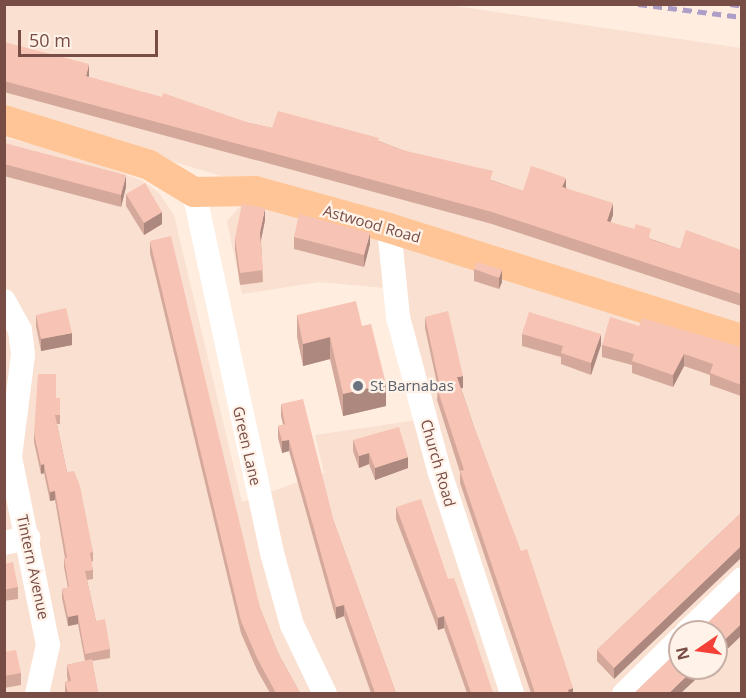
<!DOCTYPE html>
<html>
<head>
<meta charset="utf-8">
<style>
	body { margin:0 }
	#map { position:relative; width:746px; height:698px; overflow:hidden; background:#ffede0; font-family:"Open Sans",sans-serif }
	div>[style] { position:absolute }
	.residential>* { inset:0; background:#f9e0d0 }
	.minor>* { height:24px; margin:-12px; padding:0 12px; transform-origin:12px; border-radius:12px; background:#fff }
	.major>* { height:30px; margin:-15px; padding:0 15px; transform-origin:15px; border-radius:15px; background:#ffc596 }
	.rail>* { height:4.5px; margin-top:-2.25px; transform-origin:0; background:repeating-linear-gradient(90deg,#ad9ec8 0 9px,transparent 0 15px) }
	.wall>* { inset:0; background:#d4a89b }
	.shaded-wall>* { inset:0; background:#ad887e }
	.building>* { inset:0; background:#f7c3b4 }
	.dots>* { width:16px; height:16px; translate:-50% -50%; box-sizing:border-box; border:3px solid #fff2e8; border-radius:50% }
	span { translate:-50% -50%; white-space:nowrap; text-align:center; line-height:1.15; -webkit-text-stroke:4.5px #fff2e8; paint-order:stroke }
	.street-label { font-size:15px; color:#784d45 }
	.worship-label { font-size:15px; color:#5b616d }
	.left { translate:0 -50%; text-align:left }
	.frame { position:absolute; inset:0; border:6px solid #784d45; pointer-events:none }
	.north { position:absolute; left:668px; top:620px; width:60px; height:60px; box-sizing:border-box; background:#fff2e8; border:2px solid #c9b0a7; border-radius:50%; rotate:257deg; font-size:16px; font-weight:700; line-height:24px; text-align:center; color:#784d45 }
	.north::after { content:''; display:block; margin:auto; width:21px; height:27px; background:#f54038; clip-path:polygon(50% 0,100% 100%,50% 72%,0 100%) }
	.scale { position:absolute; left:18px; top:30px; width:140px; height:27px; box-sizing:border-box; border:3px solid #784d45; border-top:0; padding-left:8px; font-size:18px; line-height:21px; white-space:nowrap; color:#784d45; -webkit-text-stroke:4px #fff2e8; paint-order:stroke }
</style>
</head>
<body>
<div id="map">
	<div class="residential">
		<i style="clip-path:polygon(442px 4px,741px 48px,741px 326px,249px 177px,221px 176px,5px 111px,4px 5px)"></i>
		<i style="clip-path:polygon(evenodd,5px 138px,65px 152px,143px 181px,159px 193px,174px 215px,242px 502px,324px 473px,315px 435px,431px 418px,402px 290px,402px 243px,741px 347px,741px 693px,5px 694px,5px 138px,680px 632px,716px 632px,716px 668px,680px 668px,680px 632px)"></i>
		<i style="clip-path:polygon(244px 202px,382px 236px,384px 288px,319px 282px,242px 294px,227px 221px)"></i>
	</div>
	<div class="minor">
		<i style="left:194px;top:192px;width:369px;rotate:77.8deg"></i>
		<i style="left:272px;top:553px;width:75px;rotate:74.5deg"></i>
		<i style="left:292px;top:625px;width:76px;rotate:64.4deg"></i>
		<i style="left:389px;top:228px;width:89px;rotate:84.2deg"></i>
		<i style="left:398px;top:317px;width:158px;rotate:75deg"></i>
		<i style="left:439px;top:470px;width:236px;rotate:71.9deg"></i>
		<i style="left:4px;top:301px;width:33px;rotate:61deg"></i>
		<i style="left:20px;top:330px;width:25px;rotate:83deg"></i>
		<i style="left:23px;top:355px;width:103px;rotate:97.3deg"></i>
		<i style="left:10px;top:457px;width:192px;rotate:78.6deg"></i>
		<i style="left:48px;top:645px;width:50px;rotate:102.7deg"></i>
		<i style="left:4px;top:543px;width:25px;rotate:-12deg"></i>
		<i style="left:687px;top:632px;width:76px;rotate:-43.9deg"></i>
		<i style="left:624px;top:694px;width:78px;rotate:-44.5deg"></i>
	</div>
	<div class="major">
		<i style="left:4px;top:120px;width:152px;rotate:17.2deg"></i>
		<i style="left:149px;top:165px;width:52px;rotate:31deg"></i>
		<i style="left:194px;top:192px;width:61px;rotate:-0.9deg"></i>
		<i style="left:255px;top:191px;width:139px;rotate:15.4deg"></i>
		<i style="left:389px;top:228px;width:370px;rotate:17.5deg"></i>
	</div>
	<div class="rail">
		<i style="left:638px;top:4px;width:105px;rotate:7.1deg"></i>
		<i style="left:730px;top:4px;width:12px;rotate:9deg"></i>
	</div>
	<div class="wall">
		<i style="clip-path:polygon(4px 42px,88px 77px,249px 123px,272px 128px,379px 141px,402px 150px,523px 191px,566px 188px,613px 215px,610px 222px,651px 239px,680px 249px,741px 250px,741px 306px,492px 224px,4px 92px)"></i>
		<i style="clip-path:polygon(4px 143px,126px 187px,121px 207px,4px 176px)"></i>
		<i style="clip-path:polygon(126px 194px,162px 224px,144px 235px,126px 206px)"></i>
		<i style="clip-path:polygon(265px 220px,261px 241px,263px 282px,240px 285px,235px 249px,235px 238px)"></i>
		<i style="clip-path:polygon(294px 237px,370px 244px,364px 267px,294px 249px)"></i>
		<i style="clip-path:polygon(150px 241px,260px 608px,278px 653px,300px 693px,270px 693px,257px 670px,241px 633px,150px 253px)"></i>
		<i style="clip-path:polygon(474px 269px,502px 270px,502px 282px,499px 289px,474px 281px)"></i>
		<i style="clip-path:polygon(36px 315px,72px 345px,41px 351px,36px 326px)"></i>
		<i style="clip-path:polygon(297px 315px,362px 326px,386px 406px,343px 416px,330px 359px,303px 366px,297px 337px)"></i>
		<i style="clip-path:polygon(425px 317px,463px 388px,461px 388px,474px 427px,573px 693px,531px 693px,460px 483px,460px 472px,437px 400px,438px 388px,425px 328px)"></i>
		<i style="clip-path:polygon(639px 326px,741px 347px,741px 396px,710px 385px,710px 375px,684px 366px,673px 387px,632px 373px,632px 365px,602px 357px,602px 345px)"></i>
		<i style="clip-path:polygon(522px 334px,601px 345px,591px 375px,561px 364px,561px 357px,522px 346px)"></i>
		<i style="clip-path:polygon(56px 398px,60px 398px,60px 424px,57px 424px,67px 472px,93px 552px,93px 561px,91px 562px,93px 570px,93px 579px,87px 580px,96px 621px,110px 649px,110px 658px,92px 661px,98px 693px,65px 693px,65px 682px,68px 681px,67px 676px,67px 665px,85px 661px,78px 624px,68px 626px,62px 598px,62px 589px,68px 588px,64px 567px,64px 558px,65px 558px,55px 500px,50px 501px,44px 473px,41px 474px,34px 442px,34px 433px)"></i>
		<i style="clip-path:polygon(281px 404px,334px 522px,396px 693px,371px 693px,344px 616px,336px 619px,289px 451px,282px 453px,278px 438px,278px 426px,283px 425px,281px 416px)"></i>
		<i style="clip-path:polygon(353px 440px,408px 468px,375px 480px,369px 464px,359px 468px,353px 451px)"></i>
		<i style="clip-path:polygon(396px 507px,448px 579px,493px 693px,467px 693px,444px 628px,438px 630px,396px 519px)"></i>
		<i style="clip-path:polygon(741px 513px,614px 679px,597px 661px,597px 650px)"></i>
		<i style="clip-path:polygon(4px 564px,18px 587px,18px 599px,4px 601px)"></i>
		<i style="clip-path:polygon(4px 652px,21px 673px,21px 685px,4px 688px)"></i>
	</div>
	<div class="shaded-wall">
		<i style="clip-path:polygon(89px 64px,89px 76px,86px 88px,86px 76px)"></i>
		<i style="clip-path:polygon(126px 175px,126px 187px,121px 207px,121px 195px)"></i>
		<i style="clip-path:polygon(566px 178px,566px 189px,562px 187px)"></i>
		<i style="clip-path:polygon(613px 203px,613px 215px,607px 232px,607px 221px)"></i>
		<i style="clip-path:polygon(265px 208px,265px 220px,260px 244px,260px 233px)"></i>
		<i style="clip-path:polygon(162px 212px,162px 224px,144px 235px,144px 223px)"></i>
		<i style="clip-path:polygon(370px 233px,370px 244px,364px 267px,364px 255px)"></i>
		<i style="clip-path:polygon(502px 270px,502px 282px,499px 289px,499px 278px)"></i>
		<i style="clip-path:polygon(72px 333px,72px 345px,41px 351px,41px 339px)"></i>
		<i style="clip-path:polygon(601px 334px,601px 345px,591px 375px,591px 363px)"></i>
		<i style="clip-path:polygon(330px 337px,330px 359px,303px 366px,303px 344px)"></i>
		<i style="clip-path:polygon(684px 354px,684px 366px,673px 387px,673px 375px)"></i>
		<i style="clip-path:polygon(463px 376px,463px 388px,457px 389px,457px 377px)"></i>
		<i style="clip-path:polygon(386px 384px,386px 406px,343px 416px,343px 394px)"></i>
		<i style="clip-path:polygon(289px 440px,289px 451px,282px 453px,282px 441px)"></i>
		<i style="clip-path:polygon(369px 453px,369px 464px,359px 468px,359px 456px)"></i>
		<i style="clip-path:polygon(408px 457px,408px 468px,375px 480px,375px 468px)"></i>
		<i style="clip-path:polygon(44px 464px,44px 473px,41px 474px,41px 465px)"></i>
		<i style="clip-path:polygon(55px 491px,55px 500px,50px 501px,50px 492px)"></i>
		<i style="clip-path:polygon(741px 546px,741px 558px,614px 679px,614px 668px)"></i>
		<i style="clip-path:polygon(344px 605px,344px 616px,336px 619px,336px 607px)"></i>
		<i style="clip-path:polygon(78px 615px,78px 624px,68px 626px,68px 617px)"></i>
		<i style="clip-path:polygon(444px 616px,444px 628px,438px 630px,438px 618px)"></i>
		<i style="clip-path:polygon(741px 624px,741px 636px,716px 660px,716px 648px)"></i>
		<i style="clip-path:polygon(695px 668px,708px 668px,681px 693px,669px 693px)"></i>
		<i style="clip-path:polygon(573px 688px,573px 693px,568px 693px,568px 690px)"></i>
	</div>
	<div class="building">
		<i style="clip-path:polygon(4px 42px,89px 64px,86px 76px,162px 97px,163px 93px,249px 123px,272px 128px,278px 111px,379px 138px,378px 141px,402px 150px,493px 171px,490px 180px,523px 191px,531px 166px,541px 169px,566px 178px,562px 187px,613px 203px,607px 221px,634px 229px,636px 224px,651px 229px,649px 237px,652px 240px,680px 249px,686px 230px,741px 250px,741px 294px,492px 212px,4px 81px)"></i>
		<i style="clip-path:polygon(4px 143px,126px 175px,121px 195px,4px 164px)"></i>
		<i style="clip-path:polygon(145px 183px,162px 212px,144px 223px,126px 194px)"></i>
		<i style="clip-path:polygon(242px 204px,265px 208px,260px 233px,263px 270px,240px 273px,235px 238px)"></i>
		<i style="clip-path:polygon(299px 214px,370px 233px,364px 255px,294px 237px)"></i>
		<i style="clip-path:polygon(171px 236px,260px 608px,278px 653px,300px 693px,276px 693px,257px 658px,241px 621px,150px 241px)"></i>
		<i style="clip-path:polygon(477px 262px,502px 270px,499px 278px,474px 269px)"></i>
		<i style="clip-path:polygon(356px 301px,362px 326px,371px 324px,386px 384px,343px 394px,330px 337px,303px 344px,297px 315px)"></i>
		<i style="clip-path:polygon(66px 308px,72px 333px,41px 339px,36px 315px)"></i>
		<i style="clip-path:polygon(448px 311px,463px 376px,457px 377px,474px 427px,521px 551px,527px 549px,573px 688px,568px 690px,569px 693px,535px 693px,460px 471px,464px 470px,437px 388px,440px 387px,425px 317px)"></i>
		<i style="clip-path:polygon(529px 312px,601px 334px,591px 363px,561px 353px,563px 346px,522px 334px)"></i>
		<i style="clip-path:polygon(610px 317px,639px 326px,642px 318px,741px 347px,741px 385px,710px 373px,713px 364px,684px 354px,673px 375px,632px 361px,634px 354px,602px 345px)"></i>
		<i style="clip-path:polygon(38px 374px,56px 374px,56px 398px,60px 398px,60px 415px,55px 415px,67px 472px,74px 471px,80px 486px,93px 552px,90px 553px,93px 570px,85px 571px,96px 621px,105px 619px,110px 649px,85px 654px,78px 615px,68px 617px,62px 589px,69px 587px,64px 558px,67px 558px,55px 491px,50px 492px,44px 464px,41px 465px,34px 433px)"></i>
		<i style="clip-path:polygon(303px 399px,334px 522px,396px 693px,375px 693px,344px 605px,336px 607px,289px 440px,282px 441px,278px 426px,285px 424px,281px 404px)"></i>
		<i style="clip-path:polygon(399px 427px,408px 457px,375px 468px,369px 453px,359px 456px,353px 440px)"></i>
		<i style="clip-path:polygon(421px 499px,448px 579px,454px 578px,468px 617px,493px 693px,471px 693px,444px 616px,438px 618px,396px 507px)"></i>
		<i style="clip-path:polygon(741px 513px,741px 546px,614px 668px,597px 650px)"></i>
		<i style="clip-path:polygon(13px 562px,18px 587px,4px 590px,4px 564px)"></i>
		<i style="clip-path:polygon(741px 590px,741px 624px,716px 648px,716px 632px,698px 632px)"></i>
		<i style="clip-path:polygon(680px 649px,680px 668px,695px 668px,669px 693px,634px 693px)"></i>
		<i style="clip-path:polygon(16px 650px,21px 673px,4px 676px,4px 652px)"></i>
		<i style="clip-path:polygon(92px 659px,98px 693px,68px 693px,65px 682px,71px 681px,67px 665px)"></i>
	</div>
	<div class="dots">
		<i style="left:358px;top:386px;background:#6b7280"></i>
	</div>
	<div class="street-label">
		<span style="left:372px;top:224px;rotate:16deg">Astwood Road</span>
		<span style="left:247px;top:446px;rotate:77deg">Green Lane</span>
		<span style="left:438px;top:463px;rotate:74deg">Church Road</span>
		<span style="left:33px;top:567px;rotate:78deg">Tintern Avenue</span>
	</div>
	<div class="worship-label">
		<span class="left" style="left:370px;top:386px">St Barnabas</span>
	</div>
	<div class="frame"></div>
	<div class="north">N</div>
	<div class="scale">50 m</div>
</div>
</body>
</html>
